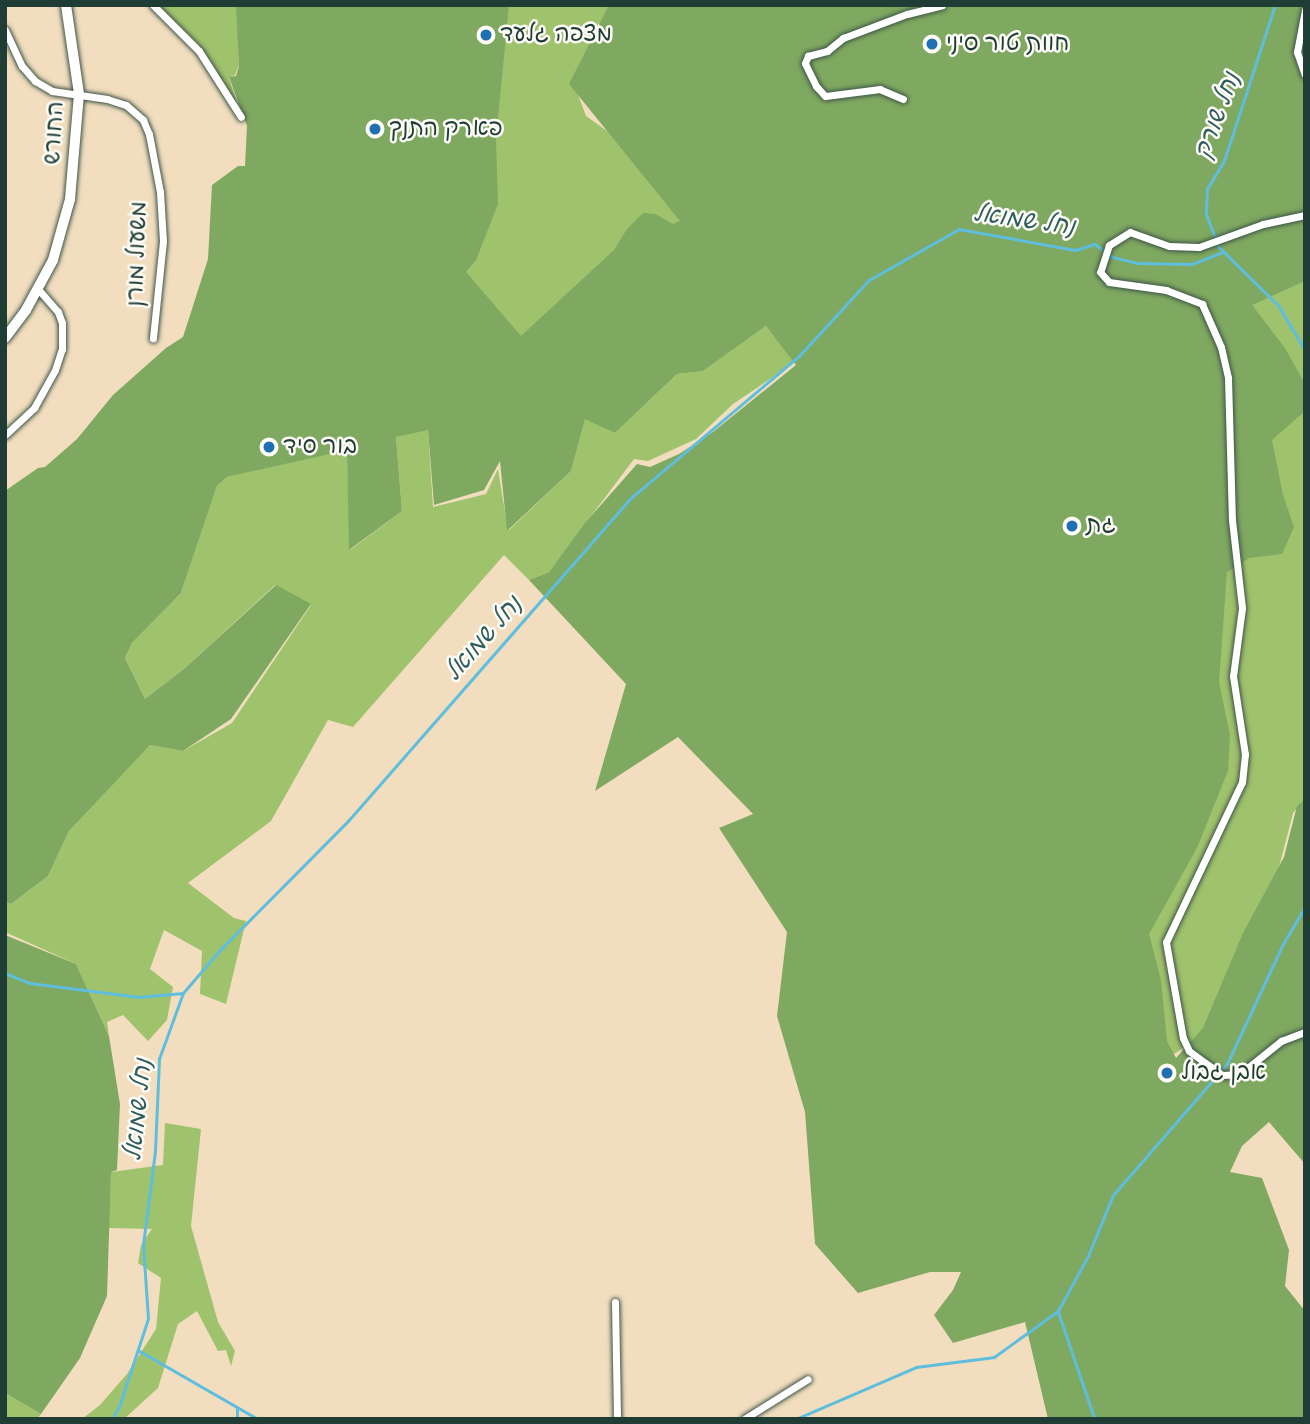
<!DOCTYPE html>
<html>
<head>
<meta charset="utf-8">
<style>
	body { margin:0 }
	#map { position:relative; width:1310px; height:1424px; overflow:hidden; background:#f2debf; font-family:Mynerve,"Playpen Sans Hebrew",sans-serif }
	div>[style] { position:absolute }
	.green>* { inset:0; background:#9fc26c }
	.forest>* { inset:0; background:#7fa860 }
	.stream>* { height:2.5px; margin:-1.25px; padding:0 1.25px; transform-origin:1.25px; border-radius:1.25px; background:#5fbedd }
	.roads { filter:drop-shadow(0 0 2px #3f5549) drop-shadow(0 0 2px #3f5549) }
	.street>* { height:7px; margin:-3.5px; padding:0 3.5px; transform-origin:3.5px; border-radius:3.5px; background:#fff }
	.secondary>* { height:10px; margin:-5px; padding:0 5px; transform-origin:5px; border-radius:5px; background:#fff }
	.dots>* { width:19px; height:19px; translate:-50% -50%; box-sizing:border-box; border:4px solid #fdfcf7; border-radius:50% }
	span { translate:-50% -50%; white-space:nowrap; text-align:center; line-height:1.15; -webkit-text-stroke:5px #fdfcf7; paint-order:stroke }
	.poi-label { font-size:23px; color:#1f3d34 }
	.left { translate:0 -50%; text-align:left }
	.street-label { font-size:23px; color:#1f3d34 }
	.water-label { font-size:24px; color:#2f5d5e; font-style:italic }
	.frame { position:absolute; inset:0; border:7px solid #1f3d34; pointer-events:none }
</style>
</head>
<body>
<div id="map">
	<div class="green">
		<i style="clip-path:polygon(158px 5px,237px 5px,239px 65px,235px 75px,229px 78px,240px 112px,199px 45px)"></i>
		<i style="clip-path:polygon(478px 5px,613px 5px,573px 81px,586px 116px,667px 174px,705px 227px,537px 345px,497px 330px,458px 301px)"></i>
		<i style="clip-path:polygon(1305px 5px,1305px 799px,1293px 813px,1276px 879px,1243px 936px,1203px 1034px,1167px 1059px,1138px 926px,1208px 692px,1240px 297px,1300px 128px)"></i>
		<i style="clip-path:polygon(766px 326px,795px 362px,733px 404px,696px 439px,648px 461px,634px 459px,549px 572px,529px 580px,504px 555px,353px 727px,328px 720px,271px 821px,188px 883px,234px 918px,246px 921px,226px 1004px,200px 994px,202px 951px,164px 930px,150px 969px,173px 987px,167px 1020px,148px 1041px,123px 1015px,107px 1022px,109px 1036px,76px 964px,5px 932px,5px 902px,11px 904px,48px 876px,69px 831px,122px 774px,150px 745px,183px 751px,232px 723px,311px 605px,275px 585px,185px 668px,145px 699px,125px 658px,132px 643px,181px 593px,217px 486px,227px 477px,347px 449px,350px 550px,402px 511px,396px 437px,428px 429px,433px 507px,486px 494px,498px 469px,508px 531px,571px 471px,585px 418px,615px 433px,677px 374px,703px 371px)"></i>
		<i style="clip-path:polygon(165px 1123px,201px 1129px,191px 1226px,218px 1322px,235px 1351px,231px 1366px,226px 1350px,218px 1351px,197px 1311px,178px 1324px,158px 1388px,124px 1419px,82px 1419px,100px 1405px,127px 1374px,156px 1329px,161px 1278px,138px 1263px,141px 1245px,152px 1229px,108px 1228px,111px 1172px,163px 1165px)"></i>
		<i style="clip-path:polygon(5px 1393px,41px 1414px,37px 1419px,5px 1419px)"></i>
	</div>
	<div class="forest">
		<i style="clip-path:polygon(236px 5px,509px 5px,496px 138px,498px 204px,476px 260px,466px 272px,521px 336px,614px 250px,627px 229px,643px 213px,655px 214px,673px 224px,680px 221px,569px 84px,609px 5px,1305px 5px,1305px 281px,1252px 305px,1285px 348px,1305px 384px,1305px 411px,1272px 440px,1283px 495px,1294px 527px,1282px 554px,1249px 558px,1227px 572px,1219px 682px,1230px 735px,1228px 771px,1197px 848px,1149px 934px,1161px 980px,1167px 1041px,1176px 1058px,1203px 1028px,1243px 933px,1284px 857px,1297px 806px,1305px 799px,1305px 1164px,1269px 1122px,1242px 1146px,1230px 1172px,1262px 1178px,1289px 1250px,1285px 1286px,1305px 1311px,1305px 1419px,1048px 1419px,1025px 1322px,953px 1343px,934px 1315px,953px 1290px,961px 1272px,930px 1272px,858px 1293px,815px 1244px,805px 1112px,777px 1016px,787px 932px,719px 828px,753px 814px,678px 737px,595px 791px,626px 684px,529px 580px,549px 572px,585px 523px,637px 464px,650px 467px,679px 454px,713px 432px,796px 365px,766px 326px,703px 371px,677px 374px,615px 433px,585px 419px,571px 471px,507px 531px,500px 461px,484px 490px,434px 505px,428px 430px,396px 437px,402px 511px,349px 550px,347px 450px,227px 477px,217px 486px,181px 593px,132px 643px,125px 658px,145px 699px,185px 668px,276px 585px,311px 604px,231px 719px,183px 751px,150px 745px,69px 831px,48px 876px,11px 904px,5px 902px,5px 491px,38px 468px,45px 467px,77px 439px,113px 395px,166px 348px,183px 337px,208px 259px,212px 185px,238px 166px,245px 166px,247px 126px,229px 77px,236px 76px,239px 66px)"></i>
		<i style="clip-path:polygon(5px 935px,76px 964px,109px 1036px,120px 1104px,117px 1170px,111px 1172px,107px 1296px,80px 1358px,41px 1414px,5px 1393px)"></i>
	</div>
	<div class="stream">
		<i style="left:1215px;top:238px;width:26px;rotate:-111deg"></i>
		<i style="left:1206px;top:214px;width:25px;rotate:-88deg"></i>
		<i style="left:1207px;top:189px;width:33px;rotate:-59deg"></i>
		<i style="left:1224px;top:161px;width:164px;rotate:-71.9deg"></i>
		<i style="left:1218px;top:246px;width:86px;rotate:44.5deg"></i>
		<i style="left:1279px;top:306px;width:51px;rotate:59.4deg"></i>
		<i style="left:5px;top:973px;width:27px;rotate:22deg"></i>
		<i style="left:30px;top:983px;width:110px;rotate:7.3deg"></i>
		<i style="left:139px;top:997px;width:44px;rotate:-5.2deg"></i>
		<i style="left:1058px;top:1311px;width:114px;rotate:71.1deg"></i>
		<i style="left:138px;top:1350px;width:138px;rotate:29.9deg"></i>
		<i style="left:112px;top:1419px;width:14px;rotate:-60deg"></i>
		<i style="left:119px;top:1407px;width:93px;rotate:-71.8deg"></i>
		<i style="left:148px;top:1319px;width:74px;rotate:-93.9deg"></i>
		<i style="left:143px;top:1245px;width:95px;rotate:-82.7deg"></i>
		<i style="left:155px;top:1151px;width:92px;rotate:-87.5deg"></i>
		<i style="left:159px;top:1059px;width:70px;rotate:-70deg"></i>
		<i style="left:183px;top:993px;width:57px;rotate:-49.3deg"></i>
		<i style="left:220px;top:950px;width:182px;rotate:-45.2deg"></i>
		<i style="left:348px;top:821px;width:429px;rotate:-48.8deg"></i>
		<i style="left:631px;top:498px;width:220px;rotate:-40.2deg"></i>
		<i style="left:799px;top:356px;width:103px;rotate:-47.4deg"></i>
		<i style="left:869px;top:280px;width:103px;rotate:-29.5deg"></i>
		<i style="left:959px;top:229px;width:119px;rotate:10.2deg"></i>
		<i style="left:1076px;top:250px;width:20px;rotate:-18deg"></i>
		<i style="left:1095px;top:244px;width:22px;rotate:36deg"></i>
		<i style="left:1113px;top:257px;width:25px;rotate:14deg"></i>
		<i style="left:1137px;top:263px;width:55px;rotate:1deg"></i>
		<i style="left:1192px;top:264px;width:33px;rotate:-21deg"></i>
		<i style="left:237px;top:1419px;width:11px;rotate:-90deg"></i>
		<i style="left:796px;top:1419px;width:131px;rotate:-23.4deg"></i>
		<i style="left:916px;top:1367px;width:79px;rotate:-7.3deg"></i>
		<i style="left:994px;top:1357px;width:79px;rotate:-35.7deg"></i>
		<i style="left:1058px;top:1311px;width:63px;rotate:-61.4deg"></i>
		<i style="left:1088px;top:1256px;width:66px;rotate:-67.7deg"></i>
		<i style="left:1113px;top:1195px;width:174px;rotate:-49deg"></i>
		<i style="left:1227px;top:1064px;width:132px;rotate:-65deg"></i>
		<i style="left:1283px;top:944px;width:43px;rotate:-59.3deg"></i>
	</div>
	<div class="roads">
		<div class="street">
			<i style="left:153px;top:5px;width:65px;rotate:45deg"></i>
			<i style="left:199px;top:51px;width:78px;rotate:57.5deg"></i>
			<i style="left:1305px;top:10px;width:43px;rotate:100.8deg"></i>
			<i style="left:1297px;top:52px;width:24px;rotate:71deg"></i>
			<i style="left:5px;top:30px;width:40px;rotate:65deg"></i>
			<i style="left:22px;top:66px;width:20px;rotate:49deg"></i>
			<i style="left:35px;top:81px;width:20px;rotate:30deg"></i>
			<i style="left:52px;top:91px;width:56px;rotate:8.3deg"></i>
			<i style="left:107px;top:99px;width:20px;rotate:18deg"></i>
			<i style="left:126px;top:105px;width:23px;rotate:41deg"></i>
			<i style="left:143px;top:120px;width:15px;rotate:67deg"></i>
			<i style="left:149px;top:134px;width:59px;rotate:79.3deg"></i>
			<i style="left:160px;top:192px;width:49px;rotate:86.5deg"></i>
			<i style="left:163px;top:241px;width:98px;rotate:95.9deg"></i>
			<i style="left:903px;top:99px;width:25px;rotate:-157deg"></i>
			<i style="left:880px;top:89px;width:55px;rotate:172.7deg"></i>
			<i style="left:825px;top:96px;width:13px;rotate:-132deg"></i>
			<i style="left:816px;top:86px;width:25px;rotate:-116deg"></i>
			<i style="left:805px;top:63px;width:8px;rotate:-67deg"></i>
			<i style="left:808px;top:56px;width:20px;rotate:-15deg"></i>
			<i style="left:827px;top:51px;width:21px;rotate:-39deg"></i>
			<i style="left:843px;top:38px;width:68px;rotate:-20.6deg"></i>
			<i style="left:907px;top:14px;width:36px;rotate:-14deg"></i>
			<i style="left:1305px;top:215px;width:43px;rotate:167.9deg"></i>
			<i style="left:1263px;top:224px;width:68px;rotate:160.2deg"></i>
			<i style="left:1199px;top:247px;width:30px;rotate:-178deg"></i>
			<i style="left:1169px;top:246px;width:41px;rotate:-160.3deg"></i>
			<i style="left:1130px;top:232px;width:25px;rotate:148deg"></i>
			<i style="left:1109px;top:245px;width:28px;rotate:108deg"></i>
			<i style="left:1100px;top:272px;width:13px;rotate:48deg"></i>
			<i style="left:1109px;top:282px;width:58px;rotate:8deg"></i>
			<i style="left:1166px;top:290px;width:39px;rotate:21deg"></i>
			<i style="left:1202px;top:304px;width:47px;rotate:66.2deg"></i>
			<i style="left:1221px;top:347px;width:32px;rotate:77deg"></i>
			<i style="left:1228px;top:378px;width:142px;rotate:88.4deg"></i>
			<i style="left:1232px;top:520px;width:89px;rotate:83.5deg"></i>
			<i style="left:1242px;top:608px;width:69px;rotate:97.5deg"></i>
			<i style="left:1233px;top:676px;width:79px;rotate:81.3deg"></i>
			<i style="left:1245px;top:754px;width:28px;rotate:96deg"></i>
			<i style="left:1242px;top:782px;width:177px;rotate:115.4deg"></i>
			<i style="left:1166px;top:942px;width:97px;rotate:80deg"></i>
			<i style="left:1183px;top:1038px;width:14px;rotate:65deg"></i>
			<i style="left:1189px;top:1051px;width:41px;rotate:36deg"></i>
			<i style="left:1222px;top:1075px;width:18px;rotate:-3deg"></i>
			<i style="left:1240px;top:1074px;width:53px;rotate:-38.8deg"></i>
			<i style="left:1281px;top:1041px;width:26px;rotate:-21deg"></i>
			<i style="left:5px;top:435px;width:40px;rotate:-43deg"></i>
			<i style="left:34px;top:408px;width:43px;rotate:-61.1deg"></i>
			<i style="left:55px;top:370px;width:22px;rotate:-72deg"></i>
			<i style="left:62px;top:349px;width:26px;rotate:-90deg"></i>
			<i style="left:62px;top:323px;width:12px;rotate:-110deg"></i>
			<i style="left:58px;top:312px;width:29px;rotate:-131deg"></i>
			<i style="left:615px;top:1302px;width:117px;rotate:89deg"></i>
			<i style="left:744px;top:1419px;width:75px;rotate:-32deg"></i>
		</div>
		<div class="secondary">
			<i style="left:5px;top:338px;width:35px;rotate:-53deg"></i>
			<i style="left:26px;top:310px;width:57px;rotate:-61.6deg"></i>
			<i style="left:53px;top:260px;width:63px;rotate:-74.4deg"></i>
			<i style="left:70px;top:199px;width:105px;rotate:-85.1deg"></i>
			<i style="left:79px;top:94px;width:90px;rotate:-98.3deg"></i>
		</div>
	</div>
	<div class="dots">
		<i style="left:486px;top:35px;background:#1f6fb2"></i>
		<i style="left:932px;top:44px;background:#1f6fb2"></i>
		<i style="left:375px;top:129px;background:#1f6fb2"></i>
		<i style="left:269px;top:447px;background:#1f6fb2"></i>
		<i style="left:1072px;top:526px;background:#1f6fb2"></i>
		<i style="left:1167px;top:1073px;background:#1f6fb2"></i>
	</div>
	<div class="poi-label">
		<span class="left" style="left:500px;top:35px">מצפה גלעד</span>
		<span class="left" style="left:946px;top:44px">חוות טור סיני</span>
		<span class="left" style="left:389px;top:129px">פארק התנך</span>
		<span class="left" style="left:283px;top:447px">בור סיד</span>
		<span class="left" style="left:1086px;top:526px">גת</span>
		<span class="left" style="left:1181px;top:1073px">אבן גבול</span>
	</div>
	<div class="street-label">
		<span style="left:55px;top:133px;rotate:-87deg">החורש</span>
		<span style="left:138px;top:254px;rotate:-88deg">משעול מורן</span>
	</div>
	<div class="water-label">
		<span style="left:1218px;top:116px;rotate:-70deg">נחל שורק</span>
		<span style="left:1024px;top:221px;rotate:8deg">נחל שמואל</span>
		<span style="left:484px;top:639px;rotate:-49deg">נחל שמואל</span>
		<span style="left:139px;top:1110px;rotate:-84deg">נחל שמואל</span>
	</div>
	<div class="frame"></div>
</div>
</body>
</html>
